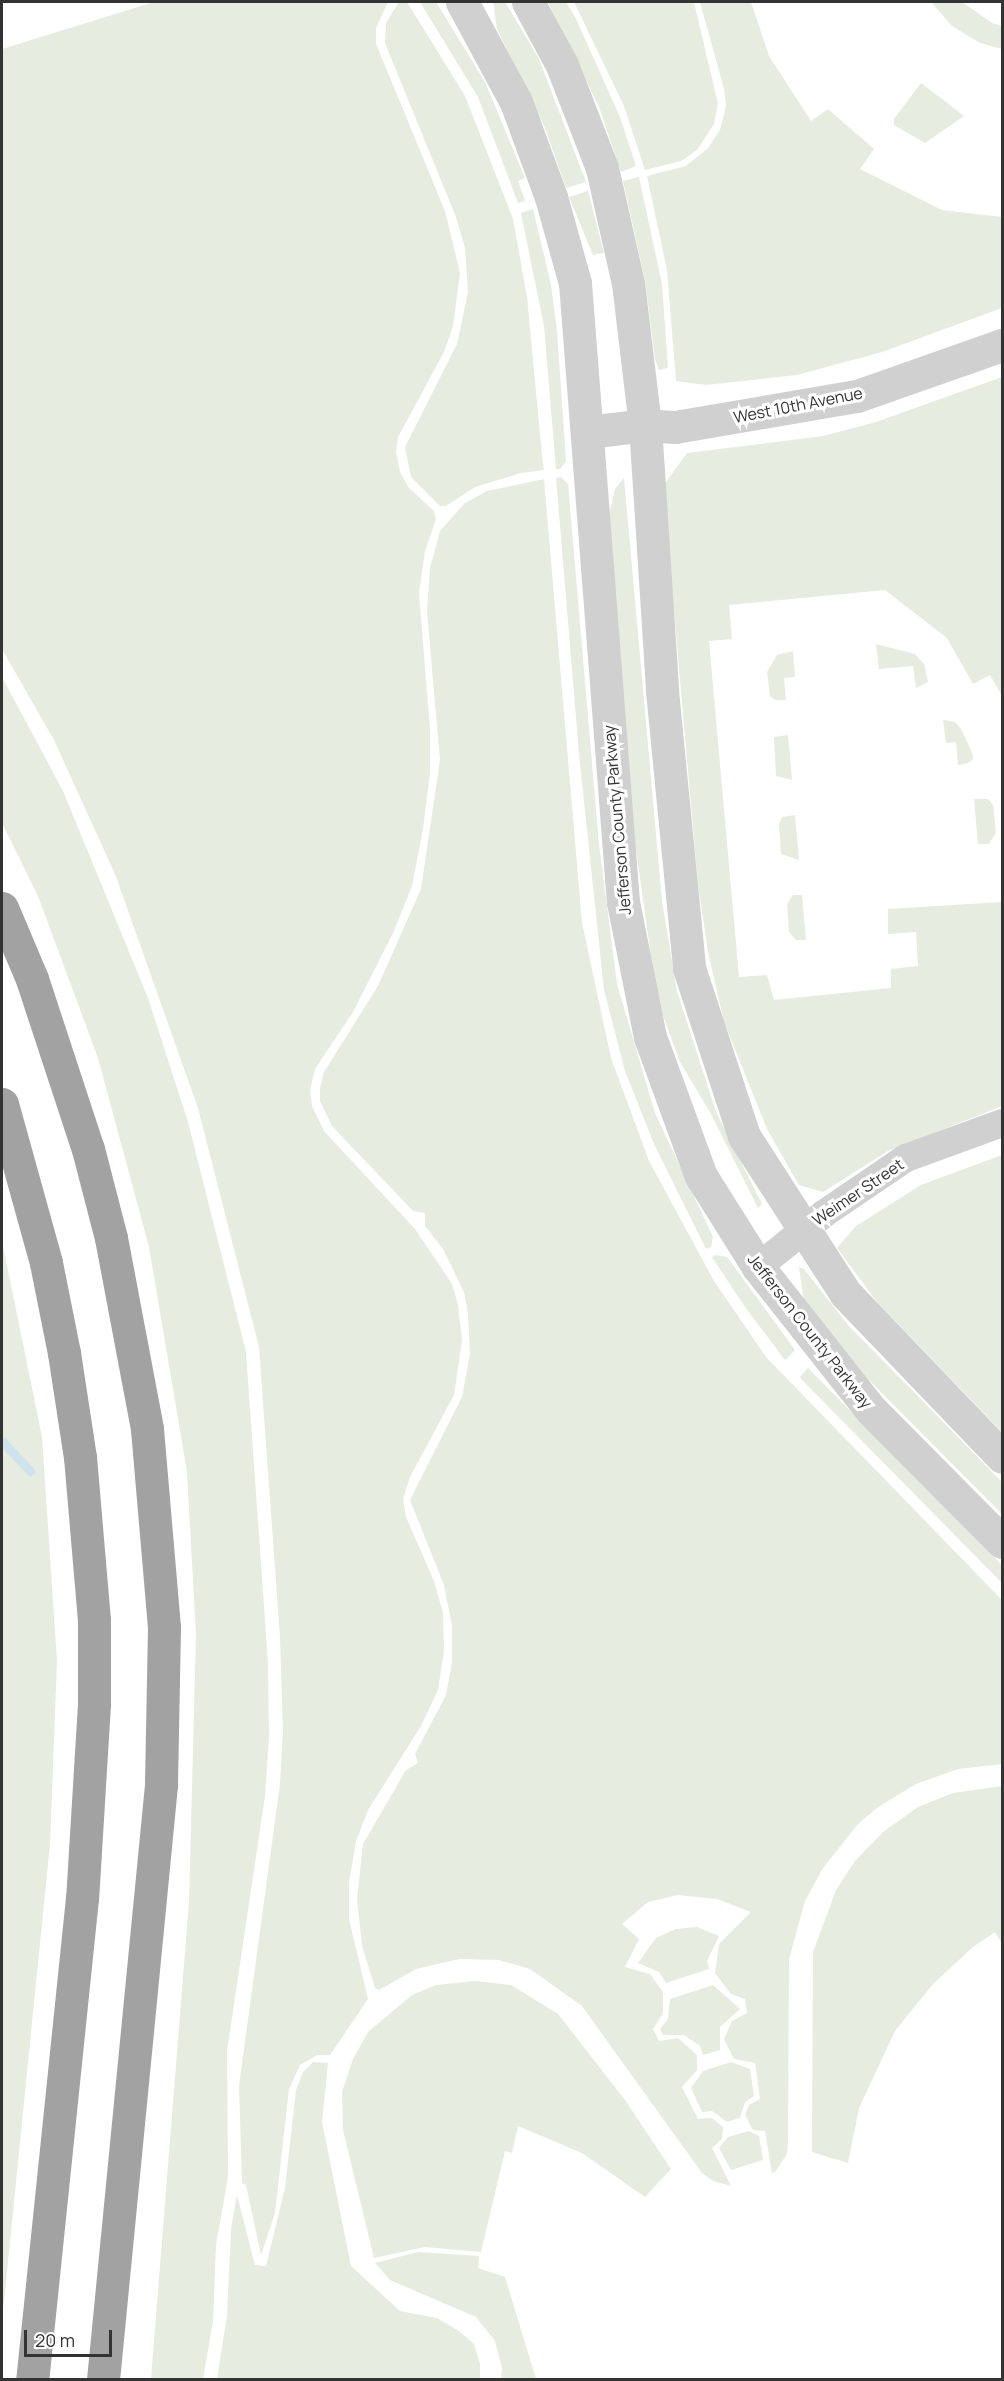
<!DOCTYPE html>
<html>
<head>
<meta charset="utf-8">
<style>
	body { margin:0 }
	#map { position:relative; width:1004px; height:2381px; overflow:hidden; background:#fff; font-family:Manrope,sans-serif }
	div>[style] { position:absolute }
	.green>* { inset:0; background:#e6ecdf }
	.stream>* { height:9px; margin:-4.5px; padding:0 4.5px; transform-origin:4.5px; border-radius:4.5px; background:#cfe2ee }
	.minor>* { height:28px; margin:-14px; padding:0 14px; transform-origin:14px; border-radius:14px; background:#d0d0d0 }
	.tertiary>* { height:33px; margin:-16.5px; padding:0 16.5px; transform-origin:16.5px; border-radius:16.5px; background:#d0d0d0 }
	.trunk>* { height:33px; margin:-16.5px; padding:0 16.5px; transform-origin:16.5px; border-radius:16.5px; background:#a2a2a2 }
	span { translate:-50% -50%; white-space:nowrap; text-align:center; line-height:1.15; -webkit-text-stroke:6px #fff; paint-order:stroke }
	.street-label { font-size:16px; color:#333 }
	.frame { position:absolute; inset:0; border:3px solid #333; pointer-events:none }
	.scale { position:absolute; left:24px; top:2330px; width:88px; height:27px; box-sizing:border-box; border:3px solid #333; border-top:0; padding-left:8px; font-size:18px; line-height:21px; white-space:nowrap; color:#333; -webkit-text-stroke:4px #fff; paint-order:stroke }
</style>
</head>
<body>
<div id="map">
	<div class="green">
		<i style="clip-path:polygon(154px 2px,388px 2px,376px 28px,376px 44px,445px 211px,460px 273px,453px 326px,444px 352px,398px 437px,396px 452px,400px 472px,409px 488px,434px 511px,436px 519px,425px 551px,419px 593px,430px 730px,430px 773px,423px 829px,412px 886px,394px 931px,353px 1012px,315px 1069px,310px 1090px,312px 1106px,324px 1131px,415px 1229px,452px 1284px,458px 1305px,462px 1341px,454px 1395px,410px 1477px,403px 1499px,406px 1517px,434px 1581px,443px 1613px,444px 1651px,438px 1690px,421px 1726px,368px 1810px,356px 1841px,349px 1883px,349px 1919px,368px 1999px,330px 2055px,317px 2055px,300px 2065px,289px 2089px,275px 2213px,261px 2255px,246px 2185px,242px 2183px,239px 2086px,280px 1784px,283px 1731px,280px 1637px,259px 1347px,198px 1108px,115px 874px,54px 740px,2px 649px,2px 49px)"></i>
		<i style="clip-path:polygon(399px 2px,407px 2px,465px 96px,513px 219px,527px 297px,542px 455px,544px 470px,521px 473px,475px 487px,446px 506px,440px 506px,411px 477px,405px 447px,457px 344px,468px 292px,465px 248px,456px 217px,385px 43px,386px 23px)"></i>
		<i style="clip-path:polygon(420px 2px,436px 2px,485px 82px,525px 178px,518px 181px,525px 201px,518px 203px,478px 97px)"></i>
		<i style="clip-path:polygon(493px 2px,505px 2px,539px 59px,586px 182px,566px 188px,545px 128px,497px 29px)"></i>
		<i style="clip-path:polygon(548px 2px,566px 2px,576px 19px,620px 117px,636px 166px,621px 172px,599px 107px)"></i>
		<i style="clip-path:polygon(574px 2px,694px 2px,718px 104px,714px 124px,697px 150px,681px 161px,645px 170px,624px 106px)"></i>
		<i style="clip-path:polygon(700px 2px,751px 2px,769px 56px,811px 121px,828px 109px,874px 149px,860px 169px,942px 210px,1002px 217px,1002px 308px,882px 352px,797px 375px,706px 385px,676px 381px,667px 270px,647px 176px,686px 166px,708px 148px,720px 130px,726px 106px,724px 89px)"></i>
		<i style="clip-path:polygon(931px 2px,962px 2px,992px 23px,1002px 26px,1002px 49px,980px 43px,952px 26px)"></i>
		<i style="clip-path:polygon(921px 83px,964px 116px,925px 143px,894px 125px,894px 119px)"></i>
		<i style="clip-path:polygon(639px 177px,662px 284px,668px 368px,659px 370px,655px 359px,645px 280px,623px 181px)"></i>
		<i style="clip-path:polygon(588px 191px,604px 253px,593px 255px,569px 197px)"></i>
		<i style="clip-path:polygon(533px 209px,551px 285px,557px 331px,566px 461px,560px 469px,556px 469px,544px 326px,521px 213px)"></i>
		<i style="clip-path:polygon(1002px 377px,1002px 696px,990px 675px,973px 684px,947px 638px,885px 590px,729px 605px,732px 639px,709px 641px,739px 977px,767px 975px,774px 1000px,891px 988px,891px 969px,918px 966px,916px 932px,888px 934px,888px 909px,1002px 902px,1002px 1106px,888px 1151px,823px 1192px,799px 1185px,767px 1129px,724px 1022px,708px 952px,698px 884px,663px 486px,687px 453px,823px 436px,876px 422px)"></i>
		<i style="clip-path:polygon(561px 477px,568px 484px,599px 845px,617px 984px,655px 1113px,713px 1237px,711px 1247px,706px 1249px,654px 1144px,625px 1071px,604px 990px,579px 754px,556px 478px)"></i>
		<i style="clip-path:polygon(624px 478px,662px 901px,677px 991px,716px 1112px,762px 1204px,758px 1208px,711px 1114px,680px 1062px,657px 999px,634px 835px,608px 519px,615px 489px)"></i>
		<i style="clip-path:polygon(544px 479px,582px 923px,611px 1058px,649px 1161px,714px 1281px,766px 1357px,1002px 1600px,1002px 1764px,958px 1769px,916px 1784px,878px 1807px,858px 1824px,823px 1868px,805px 1901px,789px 1959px,788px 2139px,787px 2154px,776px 2171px,772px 2173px,765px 2131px,753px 2130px,745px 2115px,749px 2105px,760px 2099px,755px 2063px,734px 2059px,724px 2039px,732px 2021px,747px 2013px,745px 1999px,731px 1994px,715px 1973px,719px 1944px,751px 1912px,717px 1899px,678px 1895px,648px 1902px,622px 1924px,639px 1939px,625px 1967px,650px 1974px,663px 1992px,663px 2013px,653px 2029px,659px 2041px,678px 2038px,697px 2055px,697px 2070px,682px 2087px,698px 2119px,712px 2118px,723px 2127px,722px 2139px,712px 2148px,731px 2186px,713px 2181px,702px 2173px,582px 2006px,530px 1969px,499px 1960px,459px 1959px,416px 1969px,379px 1990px,375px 1988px,362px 1946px,357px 1899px,363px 1844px,406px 1770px,418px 1763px,415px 1754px,446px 1695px,452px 1662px,452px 1626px,444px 1585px,410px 1500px,462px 1397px,470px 1354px,468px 1314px,464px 1292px,443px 1249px,425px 1226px,425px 1213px,413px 1211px,332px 1126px,320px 1101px,320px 1088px,324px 1072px,378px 986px,421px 889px,440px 760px,427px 612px,430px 568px,440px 531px,465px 503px,487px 491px)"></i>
		<i style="clip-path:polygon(876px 644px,915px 654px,924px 664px,928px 682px,916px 688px,913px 666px,879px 669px)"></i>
		<i style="clip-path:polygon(793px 651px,795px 677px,784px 678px,786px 700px,775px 700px,770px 696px,767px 672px,777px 655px)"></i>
		<i style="clip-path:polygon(2px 677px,63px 791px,148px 998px,188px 1122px,246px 1352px,268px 1663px,269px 1738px,265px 1796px,227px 2051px,228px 2177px,216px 2245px,213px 2321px,203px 2379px,151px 2379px,189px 1902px,196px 1635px,187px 1472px,149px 1247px,98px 1058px,38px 896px,2px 823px)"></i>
		<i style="clip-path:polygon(943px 720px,955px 722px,961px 729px,972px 752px,973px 759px,968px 763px,958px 765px,956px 742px,946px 743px)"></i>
		<i style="clip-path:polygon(788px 735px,792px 780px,776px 776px,774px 737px)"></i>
		<i style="clip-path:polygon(974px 799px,988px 799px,993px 805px,996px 833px,989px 844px,978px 844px)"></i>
		<i style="clip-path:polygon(795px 815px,799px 860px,781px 854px,779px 824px,782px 817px)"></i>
		<i style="clip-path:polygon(793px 895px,802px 895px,806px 940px,796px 940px,789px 932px,787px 904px)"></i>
		<i style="clip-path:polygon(1002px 1155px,1002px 1432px,877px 1302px,837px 1248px,856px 1226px,921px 1185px)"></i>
		<i style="clip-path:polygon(2px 1241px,42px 1437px,57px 1661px,50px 1844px,2px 2321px)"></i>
		<i style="clip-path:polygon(716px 1255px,727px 1257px,795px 1350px,785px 1360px,745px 1307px,712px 1257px)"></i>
		<i style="clip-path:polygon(799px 1267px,804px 1269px,848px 1325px,1002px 1482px,1002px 1514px,860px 1371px,804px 1303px)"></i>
		<i style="clip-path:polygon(808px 1368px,1002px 1565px,1002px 1583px,802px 1380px,800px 1377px)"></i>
		<i style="clip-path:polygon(1002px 1786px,1002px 1944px,995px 1932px,973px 1947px,933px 1984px,895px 2031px,859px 2108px,848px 2163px,812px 2152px,813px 1952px,836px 1890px,855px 1861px,883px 1832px,918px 1807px,953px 1793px)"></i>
		<i style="clip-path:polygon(697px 1927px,719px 1936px,707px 1961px,709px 1969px,666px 1983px,659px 1972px,638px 1963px,656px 1938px,676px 1929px)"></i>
		<i style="clip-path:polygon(475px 1981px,511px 1985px,558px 2014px,625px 2100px,671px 2169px,645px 2197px,582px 2153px,518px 2126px,512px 2153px,505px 2151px,481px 2252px,425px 2247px,374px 2258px,343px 2130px,342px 2092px,353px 2059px,368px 2032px,412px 1995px,436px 1985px)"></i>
		<i style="clip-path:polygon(713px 1985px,740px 2009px,720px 2027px,720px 2050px,703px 2055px,700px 2046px,684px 2035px,663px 2035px,660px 2029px,668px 2019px,670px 1999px)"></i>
		<i style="clip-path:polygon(313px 2062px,328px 2063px,322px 2122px,351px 2266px,400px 2311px,437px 2318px,459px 2331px,474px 2344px,480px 2364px,480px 2379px,217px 2379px,227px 2316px,231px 2229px,237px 2195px,255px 2265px,266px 2266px,285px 2188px,296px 2090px,303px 2072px)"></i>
		<i style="clip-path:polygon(731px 2062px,750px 2069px,754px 2096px,745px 2102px,740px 2118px,727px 2122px,712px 2111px,702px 2112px,691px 2088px,703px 2071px)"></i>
		<i style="clip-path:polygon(749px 2131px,759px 2136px,763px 2160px,731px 2170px,719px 2148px,728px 2137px)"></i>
		<i style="clip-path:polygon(418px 2252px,479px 2256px,478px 2268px,505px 2277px,536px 2379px,501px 2379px,502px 2368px,495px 2341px,476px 2317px,390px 2280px,375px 2263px)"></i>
	</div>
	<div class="stream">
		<i style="left:2px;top:1441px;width:41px;rotate:47deg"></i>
	</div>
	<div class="minor">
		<i style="left:758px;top:1267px;width:86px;rotate:-38.9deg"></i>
		<i style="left:825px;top:1213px;width:98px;rotate:-34.2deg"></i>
		<i style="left:906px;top:1158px;width:102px;rotate:-20deg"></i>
	</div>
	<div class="tertiary">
		<i style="left:462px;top:2px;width:114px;rotate:61.6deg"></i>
		<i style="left:516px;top:102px;width:101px;rotate:69.8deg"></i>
		<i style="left:551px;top:197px;width:89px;rotate:74.4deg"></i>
		<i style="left:575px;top:283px;width:621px;rotate:85.57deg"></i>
		<i style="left:623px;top:902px;width:138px;rotate:78.7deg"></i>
		<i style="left:650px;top:1037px;width:148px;rotate:69.9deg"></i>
		<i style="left:701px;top:1176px;width:107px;rotate:57.9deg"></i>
		<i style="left:758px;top:1267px;width:182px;rotate:51.7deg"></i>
		<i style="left:871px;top:1410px;width:186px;rotate:45.2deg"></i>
		<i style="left:528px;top:2px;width:72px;rotate:61.6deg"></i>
		<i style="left:562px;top:65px;width:110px;rotate:68.8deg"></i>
		<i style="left:602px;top:168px;width:118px;rotate:77.3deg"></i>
		<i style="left:628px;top:283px;width:143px;rotate:83.2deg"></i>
		<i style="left:645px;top:425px;width:267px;rotate:86.3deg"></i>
		<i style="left:662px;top:691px;width:278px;rotate:84.4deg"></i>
		<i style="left:689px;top:968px;width:177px;rotate:71.9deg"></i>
		<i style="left:744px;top:1136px;width:187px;rotate:57.2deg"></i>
		<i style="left:845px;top:1293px;width:227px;rotate:46.2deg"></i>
		<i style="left:588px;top:432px;width:57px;rotate:-7deg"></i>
		<i style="left:645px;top:425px;width:30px;rotate:4deg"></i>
		<i style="left:675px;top:427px;width:185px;rotate:-9.7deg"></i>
		<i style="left:857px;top:396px;width:154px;rotate:-19.4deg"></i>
	</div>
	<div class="trunk">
		<i style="left:2px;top:908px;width:77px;rotate:67.1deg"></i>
		<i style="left:32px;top:979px;width:179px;rotate:71.8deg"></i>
		<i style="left:88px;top:1149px;width:92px;rotate:75.5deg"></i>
		<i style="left:111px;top:1238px;width:194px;rotate:79.3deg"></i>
		<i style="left:147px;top:1429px;width:199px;rotate:85.1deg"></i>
		<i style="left:164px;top:1627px;width:158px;rotate:91.1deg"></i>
		<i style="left:161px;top:1785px;width:598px;rotate:95.57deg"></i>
		<i style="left:2px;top:1104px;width:165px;rotate:74.5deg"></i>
		<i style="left:46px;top:1263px;width:92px;rotate:78.7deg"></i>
		<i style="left:64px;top:1353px;width:105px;rotate:81.3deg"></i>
		<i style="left:80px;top:1457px;width:164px;rotate:85.1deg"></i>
		<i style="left:94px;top:1620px;width:84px;rotate:90deg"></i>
		<i style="left:94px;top:1704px;width:194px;rotate:93.5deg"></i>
		<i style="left:82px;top:1898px;width:485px;rotate:95.9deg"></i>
	</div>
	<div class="street-label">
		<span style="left:798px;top:405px;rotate:-11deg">West 10th Avenue</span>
		<span style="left:617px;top:820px;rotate:-95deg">Jefferson County Parkway</span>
		<span style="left:858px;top:1192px;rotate:-34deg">Weimer Street</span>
		<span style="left:810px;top:1331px;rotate:52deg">Jefferson County Parkway</span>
	</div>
	<div class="frame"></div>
	<div class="scale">20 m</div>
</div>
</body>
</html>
